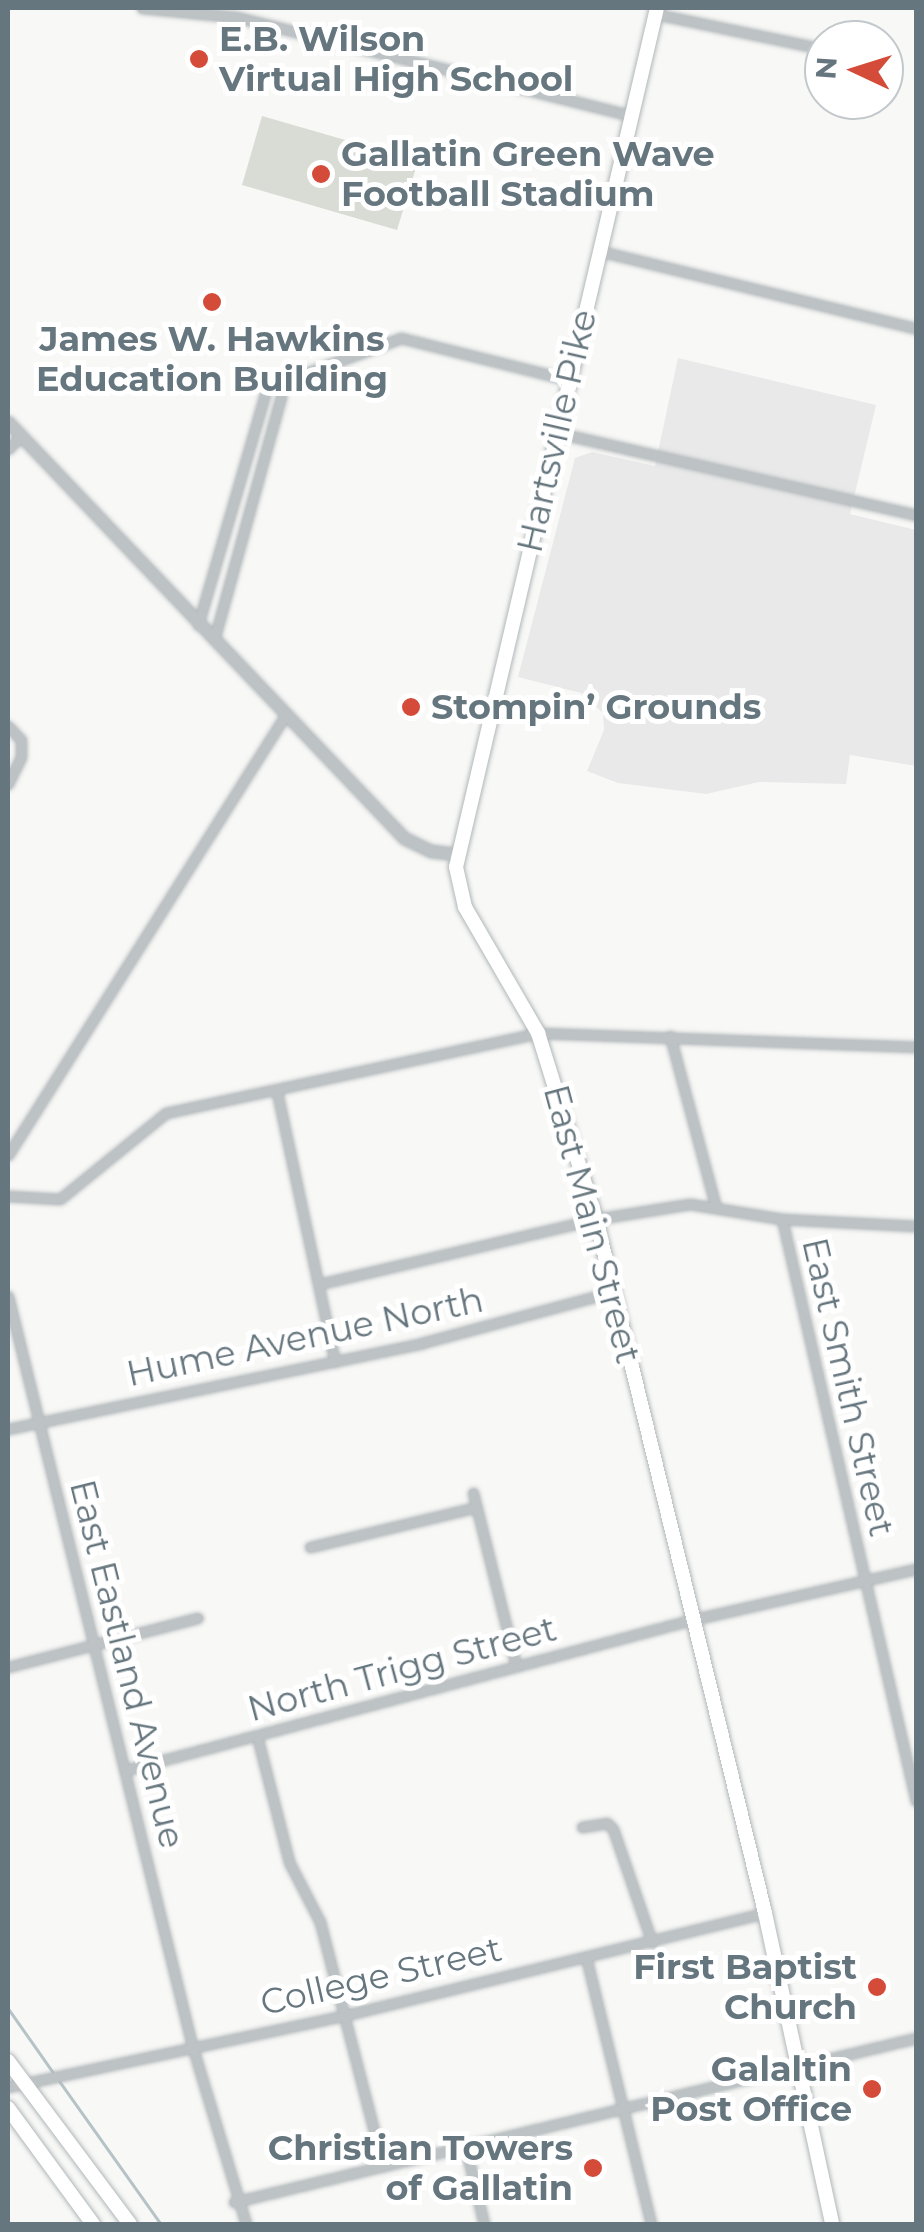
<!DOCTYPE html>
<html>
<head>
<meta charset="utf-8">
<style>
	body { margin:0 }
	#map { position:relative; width:924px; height:2232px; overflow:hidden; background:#f8f8f6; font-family:Montserrat,sans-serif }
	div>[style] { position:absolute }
	.built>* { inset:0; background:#e9e9e9 }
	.green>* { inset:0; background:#d8dcd5 }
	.stream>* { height:2.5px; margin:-1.25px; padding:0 1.25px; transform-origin:1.25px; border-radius:1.25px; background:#b6c3c6 }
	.roads { filter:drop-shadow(0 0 2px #b1b7ba) drop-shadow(0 0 2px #b1b7ba) }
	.minor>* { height:9px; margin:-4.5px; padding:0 4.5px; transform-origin:4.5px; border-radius:4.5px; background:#bdc2c5 }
	.tertiary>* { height:11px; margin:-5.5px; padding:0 5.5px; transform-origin:5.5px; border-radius:5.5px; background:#bdc2c5 }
	.primary>* { height:14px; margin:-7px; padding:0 7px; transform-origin:7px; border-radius:7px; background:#fff }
	.dots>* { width:28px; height:28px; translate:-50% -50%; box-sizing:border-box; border:5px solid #fff; border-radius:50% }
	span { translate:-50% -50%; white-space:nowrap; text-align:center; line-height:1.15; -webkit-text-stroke:10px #fff; paint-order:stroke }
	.poi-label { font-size:35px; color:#66767e; font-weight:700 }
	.left { translate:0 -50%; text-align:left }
	.right { translate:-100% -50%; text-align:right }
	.street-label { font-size:35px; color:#66767e }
	.frame { position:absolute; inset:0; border:10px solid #66767e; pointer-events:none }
	.north { position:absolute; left:804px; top:20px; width:100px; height:100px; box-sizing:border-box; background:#fff; border:2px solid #c2c8cb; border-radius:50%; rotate:274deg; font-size:28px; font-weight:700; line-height:40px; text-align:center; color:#66767e }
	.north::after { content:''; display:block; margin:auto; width:35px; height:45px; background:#d44b39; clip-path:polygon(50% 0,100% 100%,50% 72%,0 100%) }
</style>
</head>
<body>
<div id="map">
	<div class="built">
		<i style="clip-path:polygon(678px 358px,876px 405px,850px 514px,916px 530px,916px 766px,850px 755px,846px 784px,759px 782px,706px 794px,618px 783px,587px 771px,604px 730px,603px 713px,581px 693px,518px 677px,575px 458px,592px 452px,655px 466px)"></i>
	</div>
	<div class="green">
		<i style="clip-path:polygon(262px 116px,418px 161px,397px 230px,242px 185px)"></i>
	</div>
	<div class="stream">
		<i style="left:8px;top:2008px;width:78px;rotate:54.9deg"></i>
		<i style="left:58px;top:2079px;width:178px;rotate:54.6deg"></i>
	</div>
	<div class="roads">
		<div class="minor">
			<i style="left:142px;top:8px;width:94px;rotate:5.5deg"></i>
			<i style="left:236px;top:17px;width:408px;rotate:14deg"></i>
			<i style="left:656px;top:14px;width:172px;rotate:11.8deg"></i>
			<i style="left:599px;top:251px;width:326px;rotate:13.7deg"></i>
			<i style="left:296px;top:377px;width:112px;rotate:-20.4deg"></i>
			<i style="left:401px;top:338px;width:173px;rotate:14deg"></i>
			<i style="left:558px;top:433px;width:367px;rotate:12.9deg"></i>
			<i style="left:8px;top:449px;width:18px;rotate:-45deg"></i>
			<i style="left:198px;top:625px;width:241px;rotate:-73.8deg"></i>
			<i style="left:214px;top:640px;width:253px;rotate:-74.6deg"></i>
			<i style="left:8px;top:726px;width:19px;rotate:47deg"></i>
			<i style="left:21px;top:740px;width:17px;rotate:90deg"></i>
			<i style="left:21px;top:757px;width:30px;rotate:116deg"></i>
			<i style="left:670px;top:1036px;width:174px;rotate:75deg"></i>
			<i style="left:277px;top:1092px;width:276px;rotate:77.9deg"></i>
			<i style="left:8px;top:1155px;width:521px;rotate:-57.77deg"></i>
			<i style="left:8px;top:1196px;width:52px;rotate:3.3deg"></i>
			<i style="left:60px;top:1199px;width:136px;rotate:-39.1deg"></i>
			<i style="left:166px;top:1113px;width:381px;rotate:-12.1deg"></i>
			<i style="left:538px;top:1033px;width:378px;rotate:2.1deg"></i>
			<i style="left:782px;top:1219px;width:597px;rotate:77.03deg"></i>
			<i style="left:319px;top:1284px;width:285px;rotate:-13.2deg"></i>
			<i style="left:596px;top:1219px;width:95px;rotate:-9.1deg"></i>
			<i style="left:690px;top:1204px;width:93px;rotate:9.3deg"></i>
			<i style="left:782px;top:1219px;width:134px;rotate:3deg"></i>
			<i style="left:8px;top:1296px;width:771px;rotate:76.2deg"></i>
			<i style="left:192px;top:2045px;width:187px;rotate:73.2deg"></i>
			<i style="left:8px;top:1429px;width:423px;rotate:-11.7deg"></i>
			<i style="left:422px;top:1343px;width:198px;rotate:-15deg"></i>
			<i style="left:473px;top:1493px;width:177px;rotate:76deg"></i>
			<i style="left:310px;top:1547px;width:171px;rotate:-13.5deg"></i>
			<i style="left:8px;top:1667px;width:196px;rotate:-14.5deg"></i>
			<i style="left:257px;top:1736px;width:130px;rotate:75.7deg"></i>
			<i style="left:289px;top:1862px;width:68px;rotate:62.7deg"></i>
			<i style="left:320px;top:1922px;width:252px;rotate:75.5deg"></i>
			<i style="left:126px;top:1770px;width:585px;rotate:-14.87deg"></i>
			<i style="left:691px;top:1620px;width:231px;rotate:-12.8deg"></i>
			<i style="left:582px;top:1827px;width:25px;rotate:-9deg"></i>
			<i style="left:607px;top:1823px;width:8px;rotate:45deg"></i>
			<i style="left:613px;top:1829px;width:120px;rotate:71deg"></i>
			<i style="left:586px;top:1957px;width:275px;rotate:76.3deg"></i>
			<i style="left:8px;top:2087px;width:346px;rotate:-12deg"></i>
			<i style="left:346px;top:2015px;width:431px;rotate:-13.7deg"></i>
			<i style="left:466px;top:2149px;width:77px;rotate:76.5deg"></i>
			<i style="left:234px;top:2202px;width:701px;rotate:-13.52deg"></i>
		</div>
		<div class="tertiary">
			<i style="left:8px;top:422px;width:574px;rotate:46.41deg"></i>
			<i style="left:404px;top:838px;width:30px;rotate:26deg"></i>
			<i style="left:431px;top:851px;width:25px;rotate:7deg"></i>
		</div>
		<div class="primary">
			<i style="left:657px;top:8px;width:882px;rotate:103.17deg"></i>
			<i style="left:456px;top:867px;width:41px;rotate:77.3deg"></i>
			<i style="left:465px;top:907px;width:146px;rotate:59.9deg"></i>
			<i style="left:538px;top:1033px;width:195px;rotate:72.7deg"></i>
			<i style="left:596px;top:1219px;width:714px;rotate:76.31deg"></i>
			<i style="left:765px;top:1913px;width:318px;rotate:77.8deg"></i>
			<i style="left:8px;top:2061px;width:204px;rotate:53.2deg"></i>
			<i style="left:8px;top:2108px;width:144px;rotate:53.8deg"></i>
		</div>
	</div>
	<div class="dots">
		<i style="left:199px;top:59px;background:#d44b39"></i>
		<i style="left:321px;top:174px;background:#d44b39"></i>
		<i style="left:212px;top:302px;background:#d44b39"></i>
		<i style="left:411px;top:707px;background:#d44b39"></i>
		<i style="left:877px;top:1987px;background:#d44b39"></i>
		<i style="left:872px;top:2089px;background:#d44b39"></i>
		<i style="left:593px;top:2168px;background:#d44b39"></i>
	</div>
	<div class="poi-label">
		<span class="left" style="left:219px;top:59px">E.B. Wilson<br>Virtual High School</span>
		<span class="left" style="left:341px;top:174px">Gallatin Green Wave<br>Football Stadium</span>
		<span style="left:212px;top:359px">James W. Hawkins<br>Education Building</span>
		<span class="left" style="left:431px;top:707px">Stompin’ Grounds</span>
		<span class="right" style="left:857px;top:1987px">First Baptist<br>Church</span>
		<span class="right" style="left:852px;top:2089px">Galaltin<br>Post Office</span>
		<span class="right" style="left:573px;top:2168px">Christian Towers<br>of Gallatin</span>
	</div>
	<div class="street-label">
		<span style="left:557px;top:431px;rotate:-77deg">Hartsville Pike</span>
		<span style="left:592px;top:1224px;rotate:75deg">East Main Street</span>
		<span style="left:305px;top:1337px;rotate:-12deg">Hume Avenue North</span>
		<span style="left:848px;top:1387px;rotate:77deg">East Smith Street</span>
		<span style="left:127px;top:1664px;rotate:76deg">East Eastland Avenue</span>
		<span style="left:402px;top:1669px;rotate:-15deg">North Trigg Street</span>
		<span style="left:381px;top:1976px;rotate:-13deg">College Street</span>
	</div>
	<div class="frame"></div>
	<div class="north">N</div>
</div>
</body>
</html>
